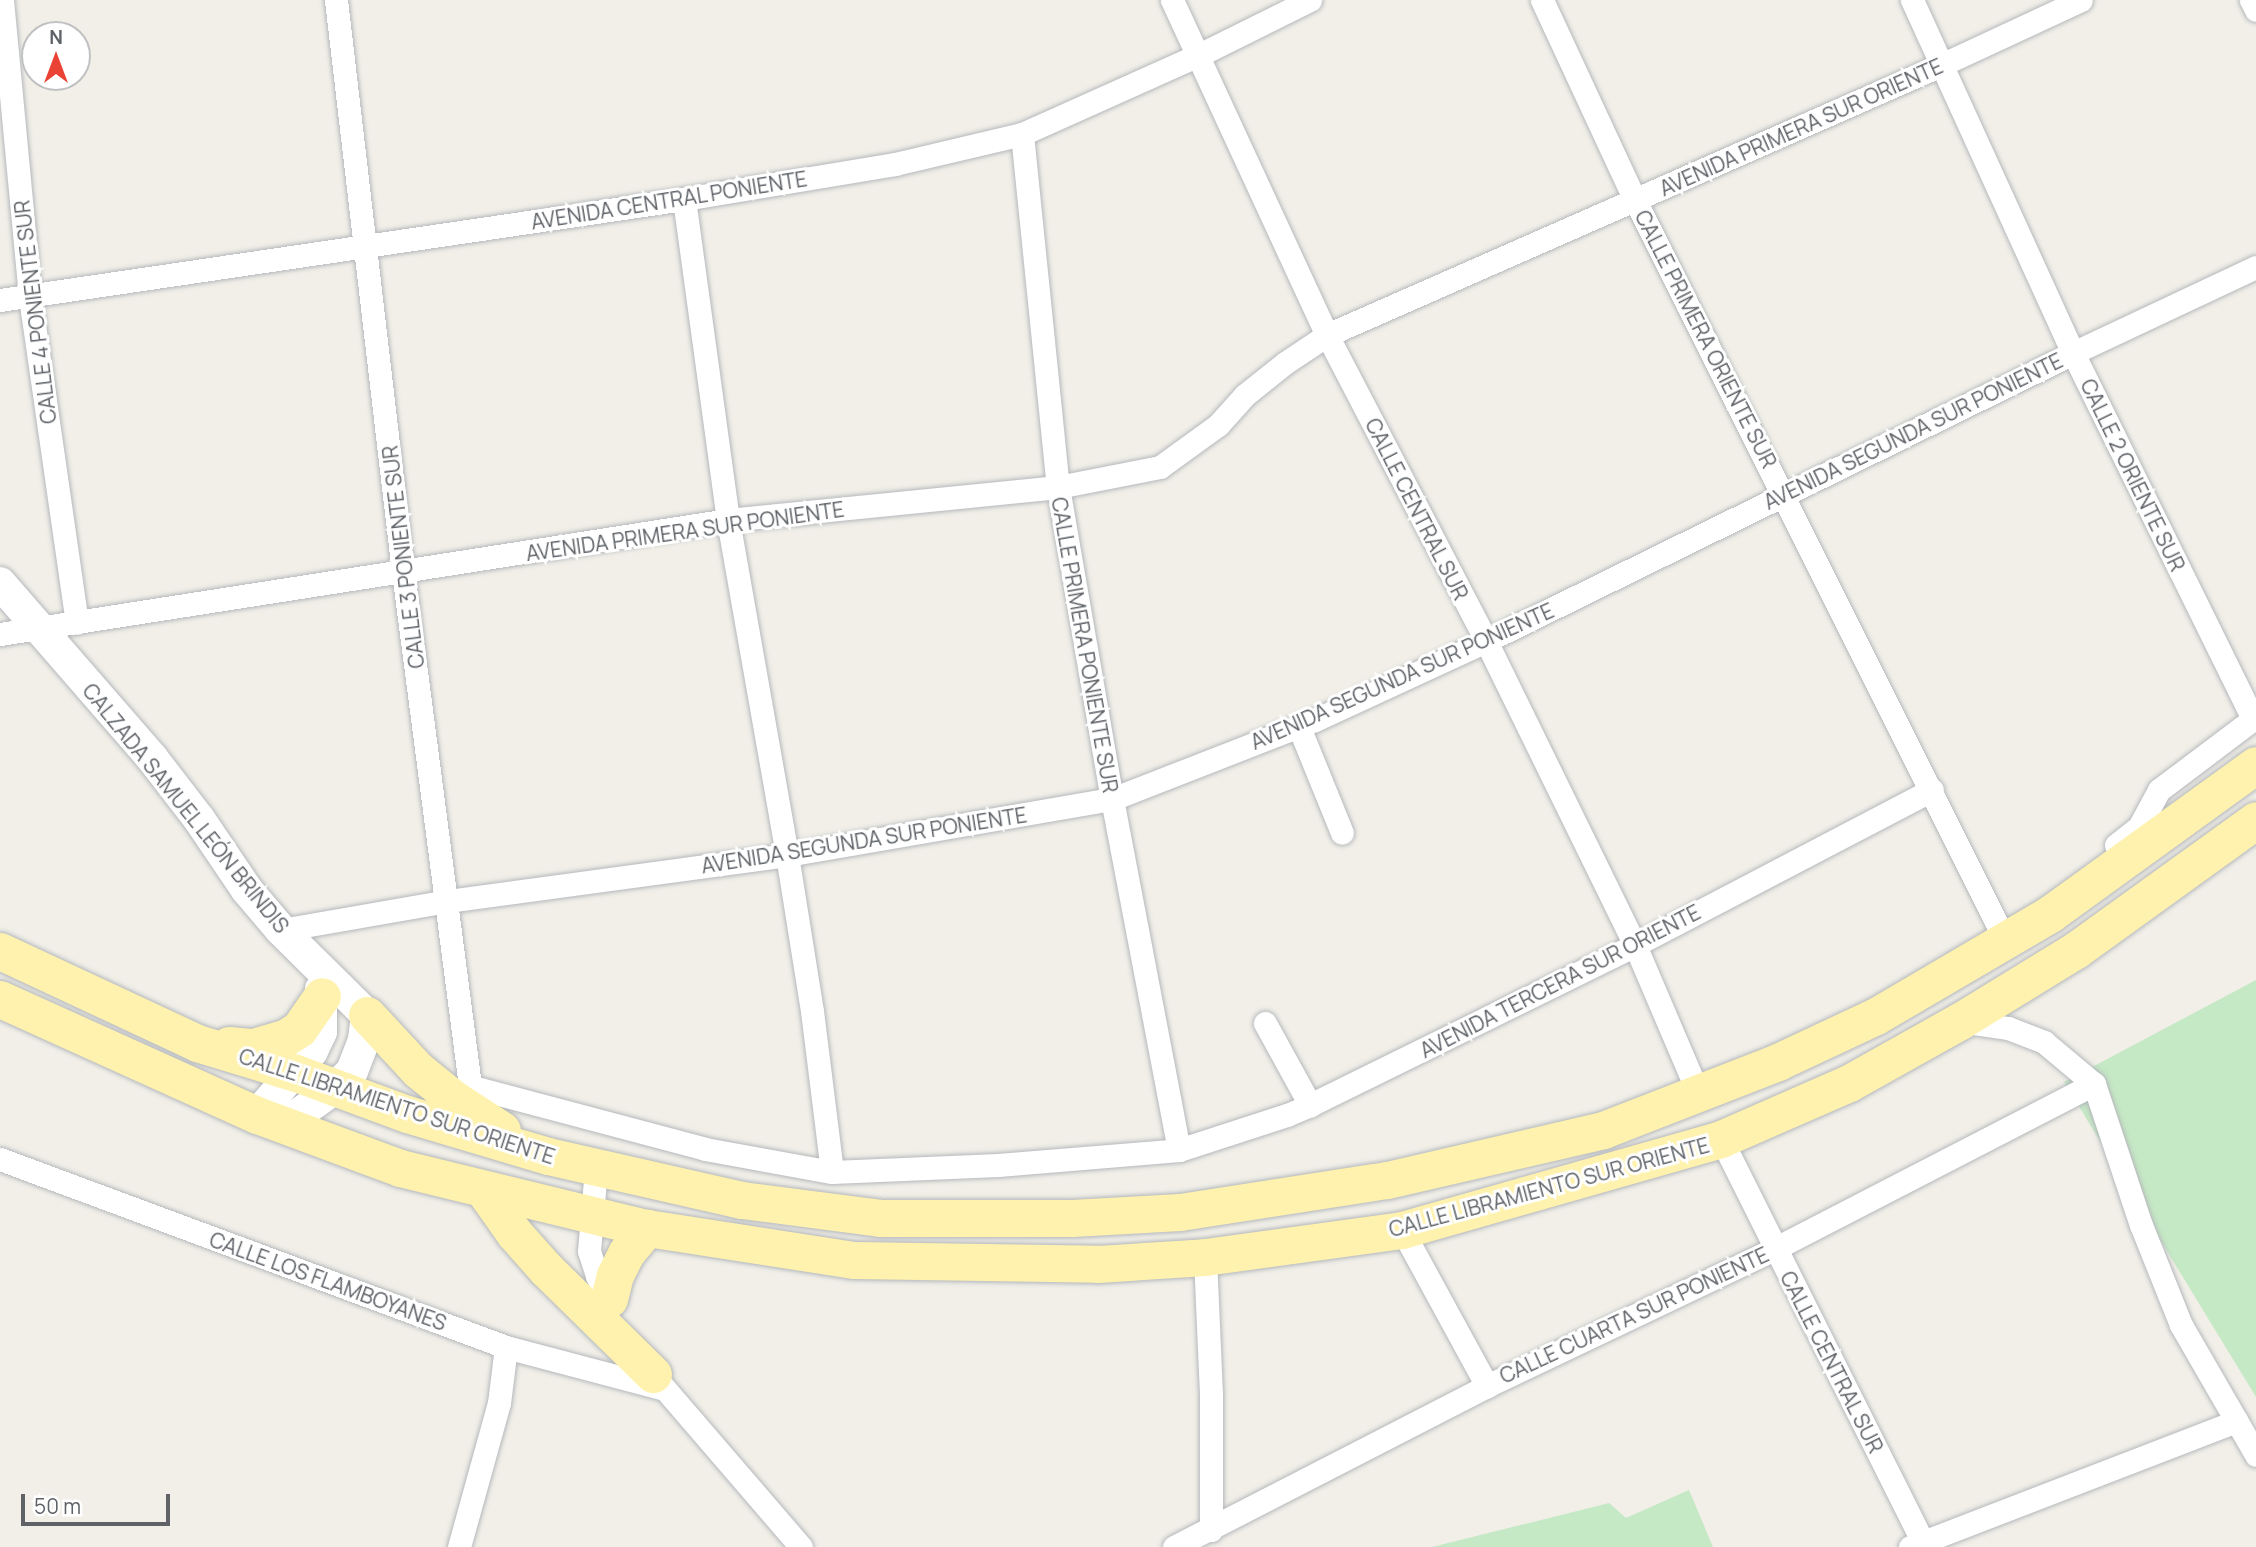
<!DOCTYPE html>
<html>
<head>
<meta charset="utf-8">
<style>
	body { margin:0 }
	#map { position:relative; width:2256px; height:1547px; overflow:hidden; background:#f1efe8; font-family:Manrope,sans-serif }
	div>[style] { position:absolute }
	.green>* { inset:0; background:#c5e8c5 }
	.roads { filter:drop-shadow(0 0 2px #b5b8bc) drop-shadow(0 0 2px #b5b8bc) }
	.street>* { height:23px; margin:-11.5px; padding:0 11.5px; transform-origin:11.5px; border-radius:11.5px; background:#fff }
	.secondary>* { height:32px; margin:-16px; padding:0 16px; transform-origin:16px; border-radius:16px; background:#fff }
	.primary>* { height:37px; margin:-18.5px; padding:0 18.5px; transform-origin:18.5px; border-radius:18.5px; background:#fff2af }
	span { translate:-50% -50%; white-space:nowrap; text-align:center; line-height:1.15; -webkit-text-stroke:6px #fff; paint-order:stroke }
	.street-label { font-size:21px; color:#5f6368 }
	.north { position:absolute; left:21px; top:21px; width:70px; height:70px; box-sizing:border-box; background:#fff; border:2px solid #bfc1c3; border-radius:50%; rotate:0deg; font-size:19px; font-weight:700; line-height:28px; text-align:center; color:#5f6368 }
	.north::after { content:''; display:block; margin:auto; width:24px; height:32px; background:#ea4335; clip-path:polygon(50% 0,100% 100%,50% 72%,0 100%) }
	.scale { position:absolute; left:21px; top:1494px; width:149px; height:32px; box-sizing:border-box; border:4px solid #5f6368; border-top:0; padding-left:9px; font-size:21px; line-height:24px; white-space:nowrap; color:#5f6368; -webkit-text-stroke:5px #fff; paint-order:stroke }
</style>
</head>
<body>
<div id="map">
	<div class="green">
		<i style="clip-path:polygon(2256px 980px,2256px 1397px,2064px 1082px)"></i>
		<i style="clip-path:polygon(1689px 1490px,1713px 1547px,1432px 1547px,1609px 1503px,1626px 1518px)"></i>
	</div>
	<div class="roads">
		<div class="street">
			<i style="left:2px;top:0;width:298px;rotate:84.6deg"></i>
			<i style="left:30px;top:297px;width:329px;rotate:81.8deg"></i>
			<i style="left:336px;top:0;width:576px;rotate:83.32deg"></i>
			<i style="left:403px;top:572px;width:533px;rotate:82.57deg"></i>
			<i style="left:1172px;top:0;width:369px;rotate:65.2deg"></i>
			<i style="left:1327px;top:335px;width:345px;rotate:62.5deg"></i>
			<i style="left:1486px;top:641px;width:339px;rotate:63.9deg"></i>
			<i style="left:1635px;top:945px;width:163px;rotate:66.9deg"></i>
			<i style="left:1542px;top:0;width:221px;rotate:65.1deg"></i>
			<i style="left:1635px;top:200px;width:827px;rotate:63.43deg"></i>
			<i style="left:1912px;top:0;width:388px;rotate:65.5deg"></i>
			<i style="left:2073px;top:353px;width:408px;rotate:63.8deg"></i>
			<i style="left:2251px;top:0;width:11px;rotate:63deg"></i>
			<i style="left:1022px;top:134px;width:355px;rotate:84.2deg"></i>
			<i style="left:1058px;top:487px;width:317px;rotate:80.2deg"></i>
			<i style="left:1112px;top:799px;width:357px;rotate:79.2deg"></i>
			<i style="left:684px;top:199px;width:324px;rotate:82.2deg"></i>
			<i style="left:728px;top:520px;width:340px;rotate:80deg"></i>
			<i style="left:787px;top:855px;width:158px;rotate:80.9deg"></i>
			<i style="left:812px;top:1011px;width:162px;rotate:82.9deg"></i>
			<i style="left:0;top:300px;width:691px;rotate:-8.4deg"></i>
			<i style="left:684px;top:199px;width:214px;rotate:-9.4deg"></i>
			<i style="left:895px;top:164px;width:130px;rotate:-13.3deg"></i>
			<i style="left:1022px;top:134px;width:194px;rotate:-24.1deg"></i>
			<i style="left:1199px;top:55px;width:124px;rotate:-26.4deg"></i>
			<i style="left:0;top:634px;width:737px;rotate:-8.9deg"></i>
			<i style="left:728px;top:520px;width:332px;rotate:-5.7deg"></i>
			<i style="left:1058px;top:487px;width:104px;rotate:-11.1deg"></i>
			<i style="left:1160px;top:467px;width:72px;rotate:-35.9deg"></i>
			<i style="left:1218px;top:425px;width:40px;rotate:-48deg"></i>
			<i style="left:1245px;top:395px;width:51px;rotate:-38.7deg"></i>
			<i style="left:1285px;top:363px;width:50px;rotate:-33.7deg"></i>
			<i style="left:1327px;top:335px;width:671px;rotate:-23.74deg"></i>
			<i style="left:1941px;top:65px;width:154px;rotate:-24.9deg"></i>
			<i style="left:1299px;top:727px;width:114px;rotate:67.9deg"></i>
			<i style="left:2116px;top:845px;width:29px;rotate:-38deg"></i>
			<i style="left:2139px;top:827px;width:42px;rotate:-61.6deg"></i>
			<i style="left:2159px;top:790px;width:121px;rotate:-37deg"></i>
			<i style="left:281px;top:930px;width:169px;rotate:-9.9deg"></i>
			<i style="left:447px;top:901px;width:343px;rotate:-7.7deg"></i>
			<i style="left:787px;top:855px;width:330px;rotate:-9.8deg"></i>
			<i style="left:1112px;top:799px;width:218px;rotate:-21.3deg"></i>
			<i style="left:1315px;top:720px;width:188px;rotate:-24.8deg"></i>
			<i style="left:1486px;top:641px;width:654px;rotate:-26.13deg"></i>
			<i style="left:2073px;top:353px;width:202px;rotate:-25.2deg"></i>
			<i style="left:1960px;top:1021px;width:49px;rotate:8.3deg"></i>
			<i style="left:2008px;top:1028px;width:39px;rotate:21deg"></i>
			<i style="left:2044px;top:1042px;width:65px;rotate:40deg"></i>
			<i style="left:2094px;top:1084px;width:149px;rotate:71.6deg"></i>
			<i style="left:2141px;top:1225px;width:108px;rotate:68.2deg"></i>
			<i style="left:2181px;top:1325px;width:150px;rotate:60deg"></i>
			<i style="left:1265px;top:1023px;width:94px;rotate:61.2deg"></i>
			<i style="left:469px;top:1086px;width:244px;rotate:14.9deg"></i>
			<i style="left:705px;top:1149px;width:129px;rotate:10.3deg"></i>
			<i style="left:832px;top:1172px;width:166px;rotate:-2.4deg"></i>
			<i style="left:998px;top:1165px;width:182px;rotate:-4.7deg"></i>
			<i style="left:1179px;top:1150px;width:114px;rotate:-18deg"></i>
			<i style="left:1287px;top:1115px;width:25px;rotate:-23deg"></i>
			<i style="left:1310px;top:1105px;width:362px;rotate:-26.2deg"></i>
			<i style="left:1635px;top:945px;width:335px;rotate:-27.6deg"></i>
			<i style="left:1721px;top:1139px;width:456px;rotate:63.4deg"></i>
			<i style="left:0;top:1159px;width:540px;rotate:20.38deg"></i>
			<i style="left:506px;top:1347px;width:160px;rotate:14.8deg"></i>
			<i style="left:596px;top:1168px;width:83px;rotate:94.8deg"></i>
			<i style="left:589px;top:1251px;width:26px;rotate:72deg"></i>
			<i style="left:597px;top:1276px;width:27px;rotate:62deg"></i>
			<i style="left:1402px;top:1230px;width:178px;rotate:61.4deg"></i>
			<i style="left:1205px;top:1257px;width:137px;rotate:87.5deg"></i>
			<i style="left:1211px;top:1394px;width:136px;rotate:90deg"></i>
			<i style="left:653px;top:1375px;width:227px;rotate:49.3deg"></i>
			<i style="left:459px;top:1547px;width:149px;rotate:-74.5deg"></i>
			<i style="left:499px;top:1403px;width:56px;rotate:-82.9deg"></i>
			<i style="left:1174px;top:1547px;width:352px;rotate:-27.2deg"></i>
			<i style="left:1487px;top:1386px;width:320px;rotate:-25.5deg"></i>
			<i style="left:1776px;top:1248px;width:358px;rotate:-27.3deg"></i>
			<i style="left:1910px;top:1547px;width:350px;rotate:-21.1deg"></i>
		</div>
		<div class="secondary">
			<i style="left:0;top:583px;width:232px;rotate:49deg"></i>
			<i style="left:152px;top:758px;width:77px;rotate:52.4deg"></i>
			<i style="left:199px;top:819px;width:86px;rotate:55.9deg"></i>
			<i style="left:247px;top:890px;width:52px;rotate:49.6deg"></i>
			<i style="left:281px;top:930px;width:121px;rotate:44.7deg"></i>
			<i style="left:367px;top:1015px;width:25px;rotate:97deg"></i>
			<i style="left:364px;top:1040px;width:33px;rotate:111deg"></i>
			<i style="left:352px;top:1071px;width:24px;rotate:135deg"></i>
			<i style="left:335px;top:1088px;width:62px;rotate:144.2deg"></i>
			<i style="left:257px;top:1115px;width:84px;rotate:-49.3deg"></i>
			<i style="left:312px;top:1051px;width:21px;rotate:-65deg"></i>
			<i style="left:321px;top:1032px;width:43px;rotate:-90deg"></i>
		</div>
		<div class="primary">
			<i style="left:0;top:951px;width:217px;rotate:25deg"></i>
			<i style="left:197px;top:1043px;width:103px;rotate:16.9deg"></i>
			<i style="left:296px;top:1073px;width:118px;rotate:20.3deg"></i>
			<i style="left:407px;top:1114px;width:147px;rotate:16.6deg"></i>
			<i style="left:548px;top:1156px;width:199px;rotate:12.8deg"></i>
			<i style="left:742px;top:1200px;width:139px;rotate:7.4deg"></i>
			<i style="left:880px;top:1218px;width:192px"></i>
			<i style="left:1072px;top:1218px;width:108px;rotate:-3.2deg"></i>
			<i style="left:1180px;top:1212px;width:209px;rotate:-8.8deg"></i>
			<i style="left:1387px;top:1180px;width:222px;rotate:-13deg"></i>
			<i style="left:1603px;top:1130px;width:188px;rotate:-21.2deg"></i>
			<i style="left:1778px;top:1062px;width:108px;rotate:-25.1deg"></i>
			<i style="left:1876px;top:1016px;width:202px;rotate:-30.4deg"></i>
			<i style="left:2050px;top:914px;width:254px;rotate:-35.9deg"></i>
			<i style="left:0;top:999px;width:282px;rotate:24.3deg"></i>
			<i style="left:257px;top:1115px;width:153px;rotate:20.3deg"></i>
			<i style="left:400px;top:1168px;width:254px;rotate:13.7deg"></i>
			<i style="left:647px;top:1228px;width:209px;rotate:8.8deg"></i>
			<i style="left:854px;top:1260px;width:244px;rotate:0.9deg"></i>
			<i style="left:1098px;top:1264px;width:107px;rotate:-3.7deg"></i>
			<i style="left:1205px;top:1257px;width:199px;rotate:-7.8deg"></i>
			<i style="left:1402px;top:1230px;width:332px;rotate:-15.9deg"></i>
			<i style="left:1721px;top:1139px;width:140px;rotate:-23.6deg"></i>
			<i style="left:1849px;top:1083px;width:127px;rotate:-29.2deg"></i>
			<i style="left:1960px;top:1021px;width:136px;rotate:-31.5deg"></i>
			<i style="left:2076px;top:950px;width:222px;rotate:-35.8deg"></i>
			<i style="left:367px;top:1015px;width:75px;rotate:47.2deg"></i>
			<i style="left:418px;top:1070px;width:46px;rotate:38.9deg"></i>
			<i style="left:454px;top:1099px;width:57px;rotate:32.9deg"></i>
			<i style="left:229px;top:1045px;width:24px;rotate:5deg"></i>
			<i style="left:253px;top:1047px;width:33px;rotate:-16deg"></i>
			<i style="left:285px;top:1038px;width:17px;rotate:-33deg"></i>
			<i style="left:299px;top:1029px;width:40px;rotate:-55.1deg"></i>
			<i style="left:483px;top:1189px;width:54px;rotate:54.8deg"></i>
			<i style="left:514px;top:1233px;width:48px;rotate:48.4deg"></i>
			<i style="left:546px;top:1269px;width:150px;rotate:44.5deg"></i>
			<i style="left:609px;top:1299px;width:25px;rotate:-76deg"></i>
			<i style="left:615px;top:1275px;width:25px;rotate:-63deg"></i>
			<i style="left:626px;top:1253px;width:33px;rotate:-50deg"></i>
		</div>
	</div>
	<div class="street-label">
		<span style="left:1801px;top:127px;rotate:-24deg">AVENIDA PRIMERA SUR ORIENTE</span>
		<span style="left:669px;top:200px;rotate:-9deg">AVENIDA CENTRAL PONIENTE</span>
		<span style="left:35px;top:312px;rotate:-97deg">CALLE 4 PONIENTE SUR</span>
		<span style="left:1706px;top:339px;rotate:63deg">CALLE PRIMERA ORIENTE SUR</span>
		<span style="left:1913px;top:431px;rotate:-26deg">AVENIDA SEGUNDA SUR PONIENTE</span>
		<span style="left:2133px;top:475px;rotate:64deg">CALLE 2 ORIENTE SUR</span>
		<span style="left:1417px;top:509px;rotate:63deg">CALLE CENTRAL SUR</span>
		<span style="left:685px;top:531px;rotate:-8deg">AVENIDA PRIMERA SUR PONIENTE</span>
		<span style="left:403px;top:557px;rotate:-97deg">CALLE 3 PONIENTE SUR</span>
		<span style="left:1085px;top:645px;rotate:80deg">CALLE PRIMERA PONIENTE SUR</span>
		<span style="left:1402px;top:676px;rotate:-24deg">AVENIDA SEGUNDA SUR PONIENTE</span>
		<span style="left:186px;top:808px;rotate:51deg">CALZADA SAMUEL LEÓN BRINDIS</span>
		<span style="left:864px;top:840px;rotate:-9deg">AVENIDA SEGUNDA SUR PONIENTE</span>
		<span style="left:1560px;top:981px;rotate:-27deg">AVENIDA TERCERA SUR ORIENTE</span>
		<span style="left:397px;top:1106px;rotate:18deg">CALLE LIBRAMIENTO SUR ORIENTE</span>
		<span style="left:1549px;top:1187px;rotate:-15deg">CALLE LIBRAMIENTO SUR ORIENTE</span>
		<span style="left:328px;top:1281px;rotate:20deg">CALLE LOS FLAMBOYANES</span>
		<span style="left:1634px;top:1315px;rotate:-25deg">CALLE CUARTA SUR PONIENTE</span>
		<span style="left:1832px;top:1362px;rotate:63deg">CALLE CENTRAL SUR</span>
	</div>
	<div class="north">N</div>
	<div class="scale">50 m</div>
</div>
</body>
</html>
